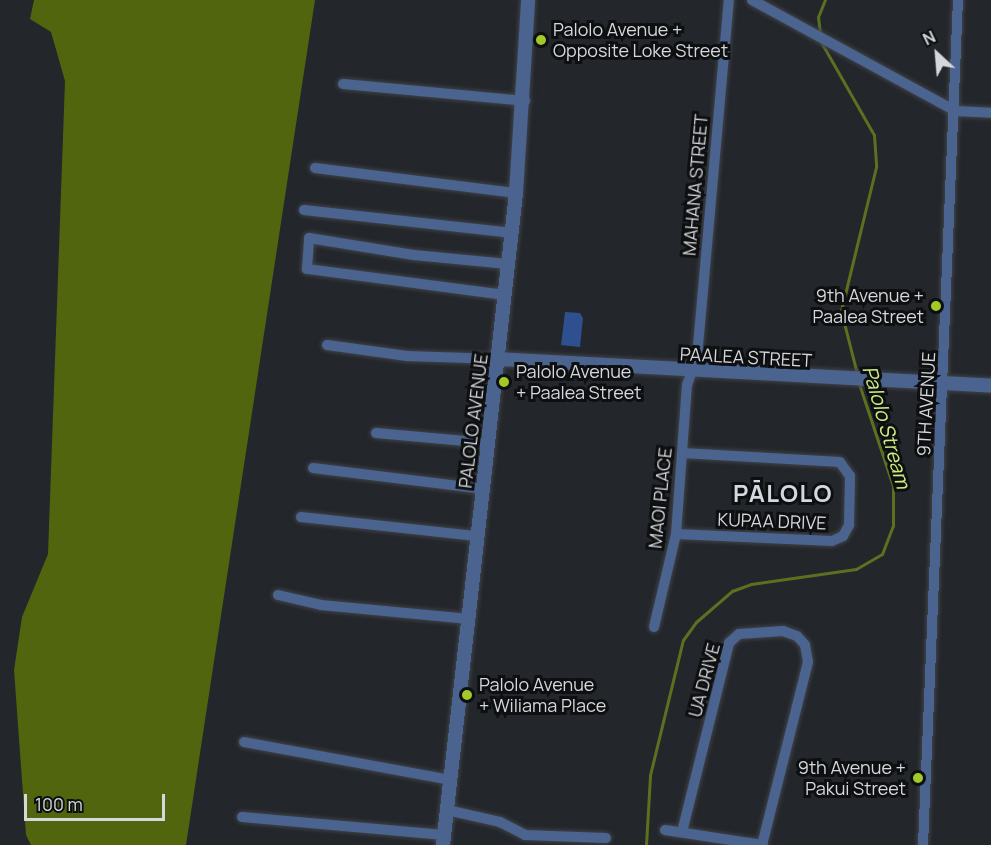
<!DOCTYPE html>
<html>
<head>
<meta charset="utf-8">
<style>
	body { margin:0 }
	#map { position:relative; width:991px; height:845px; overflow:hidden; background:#23262b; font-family:Manrope,sans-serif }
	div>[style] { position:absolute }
	.forest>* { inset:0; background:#50650e }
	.stream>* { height:3px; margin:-1.5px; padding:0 1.5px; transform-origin:1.5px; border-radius:1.5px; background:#5c7120 }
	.building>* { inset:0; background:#2e508e }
	.roads { filter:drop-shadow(0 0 2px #3f4247) drop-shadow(0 0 2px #3f4247) }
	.minor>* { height:10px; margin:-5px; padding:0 5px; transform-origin:5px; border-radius:5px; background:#4a638f }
	.tertiary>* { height:14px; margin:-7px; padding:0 7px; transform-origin:7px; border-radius:7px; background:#4a638f }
	.dots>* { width:16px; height:16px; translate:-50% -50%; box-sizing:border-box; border:3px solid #0d0f11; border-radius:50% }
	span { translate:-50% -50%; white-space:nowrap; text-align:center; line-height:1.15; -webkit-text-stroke:6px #0d0f11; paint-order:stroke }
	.poi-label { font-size:18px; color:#d5d7db }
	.left { translate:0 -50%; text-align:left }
	.right { translate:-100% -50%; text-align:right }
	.street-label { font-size:18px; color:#d5d7db }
	.water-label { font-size:20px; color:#cded81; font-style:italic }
	.district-label { font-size:24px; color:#d4d8e0; font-weight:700; letter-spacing:1.5px }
	.north { position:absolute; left:907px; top:24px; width:60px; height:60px; -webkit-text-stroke:4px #0d0f11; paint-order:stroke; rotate:334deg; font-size:16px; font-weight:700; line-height:24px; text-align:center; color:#d5d7db }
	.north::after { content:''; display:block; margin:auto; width:21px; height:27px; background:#d5d7db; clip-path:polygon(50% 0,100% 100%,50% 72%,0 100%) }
	.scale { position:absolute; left:24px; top:794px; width:141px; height:27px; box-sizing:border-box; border:3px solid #d5d7db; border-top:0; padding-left:8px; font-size:18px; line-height:21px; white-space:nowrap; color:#d5d7db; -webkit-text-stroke:4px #0d0f11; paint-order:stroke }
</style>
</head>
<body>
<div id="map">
	<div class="forest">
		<i style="clip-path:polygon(34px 0,315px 0,186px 845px,31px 845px,26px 835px,14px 670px,22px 617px,48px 554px,65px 81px,51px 32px,30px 19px)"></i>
	</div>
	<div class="stream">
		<i style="left:820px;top:33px;width:16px;rotate:-97deg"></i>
		<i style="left:818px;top:17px;width:18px;rotate:-68deg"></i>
		<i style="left:821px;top:42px;width:107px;rotate:60.3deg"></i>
		<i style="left:874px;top:135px;width:32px;rotate:86deg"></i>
		<i style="left:876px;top:167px;width:148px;rotate:103.7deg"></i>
		<i style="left:841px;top:311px;width:65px;rotate:75.7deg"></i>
		<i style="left:646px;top:845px;width:70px;rotate:-86.7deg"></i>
		<i style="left:650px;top:775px;width:139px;rotate:-76.3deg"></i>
		<i style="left:683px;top:640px;width:22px;rotate:-54deg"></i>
		<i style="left:696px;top:622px;width:48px;rotate:-40.7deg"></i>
		<i style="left:732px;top:591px;width:20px;rotate:-20deg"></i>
		<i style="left:751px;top:584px;width:106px;rotate:-8.1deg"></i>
		<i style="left:856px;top:569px;width:30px;rotate:-30deg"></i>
		<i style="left:882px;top:554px;width:30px;rotate:-69deg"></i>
		<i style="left:893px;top:526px;width:40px;rotate:-90deg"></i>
		<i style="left:893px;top:486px;width:108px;rotate:-108.4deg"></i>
	</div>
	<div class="building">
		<i style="clip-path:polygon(565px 312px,580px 313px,583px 318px,580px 347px,561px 345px)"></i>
	</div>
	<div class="roads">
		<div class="minor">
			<i style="left:752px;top:0;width:232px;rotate:28.6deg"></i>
			<i style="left:956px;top:111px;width:35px;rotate:3deg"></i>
			<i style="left:343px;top:84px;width:183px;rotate:5.3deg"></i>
			<i style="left:315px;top:168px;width:203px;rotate:7.1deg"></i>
			<i style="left:304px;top:210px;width:208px;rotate:6.3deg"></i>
			<i style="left:505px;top:295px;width:200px;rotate:-172.5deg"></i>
			<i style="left:307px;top:269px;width:31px;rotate:-86deg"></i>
			<i style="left:309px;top:238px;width:106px;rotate:9.2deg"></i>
			<i style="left:414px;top:255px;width:94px;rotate:5.5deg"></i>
			<i style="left:327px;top:345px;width:81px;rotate:7.8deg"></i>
			<i style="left:407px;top:356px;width:91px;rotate:1.9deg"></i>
			<i style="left:376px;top:433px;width:112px;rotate:5.1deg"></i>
			<i style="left:313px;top:468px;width:171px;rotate:7deg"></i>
			<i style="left:301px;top:517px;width:177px;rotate:6.2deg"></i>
			<i style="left:676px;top:534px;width:156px;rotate:2.6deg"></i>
			<i style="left:832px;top:541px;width:12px;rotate:-24deg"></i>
			<i style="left:843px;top:536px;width:13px;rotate:-61deg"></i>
			<i style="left:849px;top:525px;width:49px;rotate:-88.8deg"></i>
			<i style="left:850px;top:476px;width:17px;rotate:-126deg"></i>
			<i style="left:840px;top:462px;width:158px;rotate:-176.7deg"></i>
			<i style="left:278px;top:595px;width:44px;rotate:13.1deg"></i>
			<i style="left:321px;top:605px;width:149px;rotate:5.4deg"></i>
			<i style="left:654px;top:627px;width:96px;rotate:-76.7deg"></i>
			<i style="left:676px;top:534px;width:149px;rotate:-85.8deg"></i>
			<i style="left:687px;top:385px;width:30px;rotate:-70deg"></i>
			<i style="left:697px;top:357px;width:358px;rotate:-84.9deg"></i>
			<i style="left:244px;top:742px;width:210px;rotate:10.4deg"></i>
			<i style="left:447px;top:810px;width:54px;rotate:12.8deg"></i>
			<i style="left:500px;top:822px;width:28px;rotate:27deg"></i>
			<i style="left:525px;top:835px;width:81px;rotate:2.1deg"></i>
			<i style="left:242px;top:817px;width:203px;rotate:5.1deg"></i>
			<i style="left:665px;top:830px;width:99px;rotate:8.7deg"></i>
			<i style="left:682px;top:832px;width:195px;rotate:-76deg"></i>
			<i style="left:729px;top:643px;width:13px;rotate:-42deg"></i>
			<i style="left:739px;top:634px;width:44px;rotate:-3.9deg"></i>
			<i style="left:783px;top:631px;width:15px;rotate:20deg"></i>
			<i style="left:797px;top:636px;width:12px;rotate:48deg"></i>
			<i style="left:805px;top:645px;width:17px;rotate:80deg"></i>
			<i style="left:808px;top:662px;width:189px;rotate:104.1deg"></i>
			<i style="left:923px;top:845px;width:846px;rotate:-87.63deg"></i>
		</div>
		<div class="tertiary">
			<i style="left:498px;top:359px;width:494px;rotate:3.1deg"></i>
			<i style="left:443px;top:845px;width:656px;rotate:-83.61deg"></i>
			<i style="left:516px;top:193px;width:193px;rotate:-86.4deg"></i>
		</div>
	</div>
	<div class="dots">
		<i style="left:541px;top:40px;background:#a2c928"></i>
		<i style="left:936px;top:306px;background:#a2c928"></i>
		<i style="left:504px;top:382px;background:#a2c928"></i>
		<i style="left:467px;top:695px;background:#a2c928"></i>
		<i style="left:918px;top:778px;background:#a2c928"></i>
	</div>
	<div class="poi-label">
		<span class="left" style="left:553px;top:40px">Palolo Avenue +<br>Opposite Loke Street</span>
		<span class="right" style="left:924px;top:306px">9th Avenue +<br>Paalea Street</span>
		<span class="left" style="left:516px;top:382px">Palolo Avenue<br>+ Paalea Street</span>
		<span class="left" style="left:479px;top:695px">Palolo Avenue<br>+ Wiliama Place</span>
		<span class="right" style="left:906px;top:778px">9th Avenue +<br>Pakui Street</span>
	</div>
	<div class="street-label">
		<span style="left:695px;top:185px;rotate:-85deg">MAHANA STREET</span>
		<span style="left:746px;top:357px;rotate:3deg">PAALEA STREET</span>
		<span style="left:926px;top:404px;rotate:-87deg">9TH AVENUE</span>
		<span style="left:473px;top:421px;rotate:-83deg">PALOLO AVENUE</span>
		<span style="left:660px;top:498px;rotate:-84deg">MAOI PLACE</span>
		<span style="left:772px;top:521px;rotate:2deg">KUPAA DRIVE</span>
		<span style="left:704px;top:680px;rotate:-75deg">UA DRIVE</span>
	</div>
	<div class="water-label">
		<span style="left:887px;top:427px;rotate:74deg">Palolo Stream</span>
	</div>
	<div class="district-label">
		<span style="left:783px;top:493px">PĀLOLO</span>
	</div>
	<div class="north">N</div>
	<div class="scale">100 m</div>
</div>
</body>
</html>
